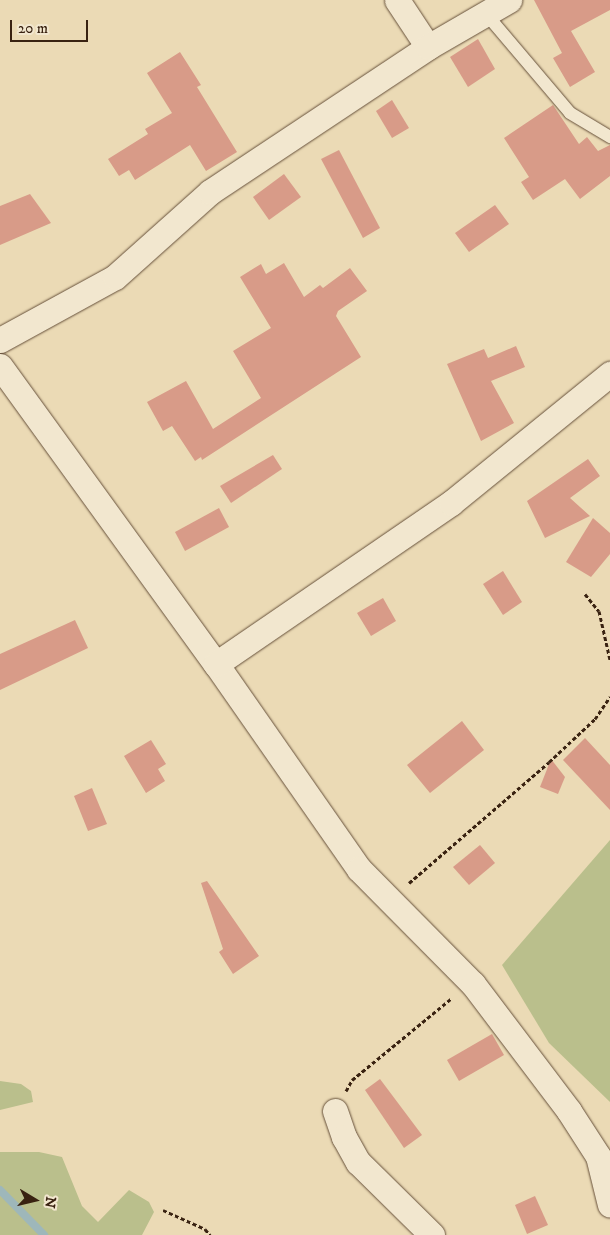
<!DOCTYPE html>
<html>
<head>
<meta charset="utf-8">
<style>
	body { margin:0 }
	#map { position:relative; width:610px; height:1235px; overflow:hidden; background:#ebdab5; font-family:"IM FELL DW Pica",serif }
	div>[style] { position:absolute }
	.green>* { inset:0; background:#babf8c }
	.stream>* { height:8px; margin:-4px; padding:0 4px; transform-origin:4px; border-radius:4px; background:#9eb7ba }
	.building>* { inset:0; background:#d89b88 }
	.path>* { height:3px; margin-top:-1.5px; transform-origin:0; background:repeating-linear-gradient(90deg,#392211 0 4px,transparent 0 6.5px) }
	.roads { filter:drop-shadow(0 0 1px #66503a) drop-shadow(0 0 1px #66503a) }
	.service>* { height:12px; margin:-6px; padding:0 6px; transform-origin:6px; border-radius:6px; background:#f2e7cf }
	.minor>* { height:25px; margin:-12.5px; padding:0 12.5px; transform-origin:12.5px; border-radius:12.5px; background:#f2e7cf }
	span { translate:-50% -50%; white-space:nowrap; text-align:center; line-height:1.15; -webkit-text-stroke:4px #f2e7cf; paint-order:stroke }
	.north { position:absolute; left:10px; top:1175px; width:50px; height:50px; -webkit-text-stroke:4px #f2e7cf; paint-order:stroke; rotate:99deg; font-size:14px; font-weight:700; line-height:20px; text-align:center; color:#392211 }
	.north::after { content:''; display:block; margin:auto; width:18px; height:22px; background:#392211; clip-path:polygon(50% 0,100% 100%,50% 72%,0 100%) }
	.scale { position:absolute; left:10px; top:20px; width:78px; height:22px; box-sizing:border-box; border:2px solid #392211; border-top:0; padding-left:6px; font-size:15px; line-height:18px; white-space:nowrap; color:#392211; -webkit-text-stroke:4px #f2e7cf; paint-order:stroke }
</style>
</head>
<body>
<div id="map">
	<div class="green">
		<i style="clip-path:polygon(610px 840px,610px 1102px,549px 1043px,502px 965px)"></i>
		<i style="clip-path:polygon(0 1081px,21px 1084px,31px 1091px,33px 1102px,0 1110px)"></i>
		<i style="clip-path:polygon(0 1152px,39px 1152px,62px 1157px,82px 1206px,98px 1222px,129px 1190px,149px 1202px,154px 1212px,142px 1235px,0 1235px)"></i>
	</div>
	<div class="stream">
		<i style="left:0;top:1190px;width:63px;rotate:45.6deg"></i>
	</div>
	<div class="building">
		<i style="clip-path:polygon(534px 0,610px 0,610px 10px,571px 31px,595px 72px,570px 87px,553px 58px,562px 53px)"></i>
		<i style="clip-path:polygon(478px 39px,495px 69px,468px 87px,450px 57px)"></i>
		<i style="clip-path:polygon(180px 52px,201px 85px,197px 87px,237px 152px,206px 171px,190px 145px,135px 180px,129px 170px,119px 176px,108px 159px,148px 134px,145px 129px,172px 113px,147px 73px)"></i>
		<i style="clip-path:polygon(392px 100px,409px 128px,392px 138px,376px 111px)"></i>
		<i style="clip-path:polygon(553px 105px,579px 144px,587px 137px,598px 151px,610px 145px,610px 176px,580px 199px,565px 179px,533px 200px,521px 182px,529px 177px,504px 138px)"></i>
		<i style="clip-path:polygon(339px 150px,380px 228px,363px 238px,321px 159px)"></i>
		<i style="clip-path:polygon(284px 174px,301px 197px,269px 220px,253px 197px)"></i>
		<i style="clip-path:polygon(30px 194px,51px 223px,0 245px,0 206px)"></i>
		<i style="clip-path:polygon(495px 205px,509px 224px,469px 252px,455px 233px)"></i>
		<i style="clip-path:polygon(284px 263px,304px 297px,320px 285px,323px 288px,350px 268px,367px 291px,338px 311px,336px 316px,361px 357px,202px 460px,201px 457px,195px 461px,172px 426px,163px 431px,147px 402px,186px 381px,213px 429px,261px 398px,233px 351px,271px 328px,240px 277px,261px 264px,266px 274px)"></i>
		<i style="clip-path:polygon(516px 346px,525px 367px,491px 381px,514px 423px,481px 441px,447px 364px,484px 349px,488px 358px)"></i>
		<i style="clip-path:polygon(273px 455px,282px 469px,231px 503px,220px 486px)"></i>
		<i style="clip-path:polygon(588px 459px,600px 476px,570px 498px,590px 516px,545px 538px,527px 501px)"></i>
		<i style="clip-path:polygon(219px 508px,229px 527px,185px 551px,175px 532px)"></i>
		<i style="clip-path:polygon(593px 518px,610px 533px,610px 554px,591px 577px,566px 562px)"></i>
		<i style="clip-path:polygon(503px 571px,522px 602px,503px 615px,483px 584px)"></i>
		<i style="clip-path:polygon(383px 598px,396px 621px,371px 636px,357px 613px)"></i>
		<i style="clip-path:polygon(75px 620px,88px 648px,0 690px,0 654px)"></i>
		<i style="clip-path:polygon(462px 721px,484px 750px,430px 793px,407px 765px)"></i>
		<i style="clip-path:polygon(585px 738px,610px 765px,610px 810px,563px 760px)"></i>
		<i style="clip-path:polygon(151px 740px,166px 764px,158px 769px,165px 781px,146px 793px,124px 756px)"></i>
		<i style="clip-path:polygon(551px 759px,565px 777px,558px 794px,540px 787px)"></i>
		<i style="clip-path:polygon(92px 788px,107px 824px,88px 831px,74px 796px)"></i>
		<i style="clip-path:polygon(480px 845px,495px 863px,469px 885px,453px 867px)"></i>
		<i style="clip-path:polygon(207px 881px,259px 956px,233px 974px,219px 952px,223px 949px,201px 883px)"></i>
		<i style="clip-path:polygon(492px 1034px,504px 1055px,459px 1081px,447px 1060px)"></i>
		<i style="clip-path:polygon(380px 1079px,422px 1135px,404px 1148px,365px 1090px)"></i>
		<i style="clip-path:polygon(535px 1196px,548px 1225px,527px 1234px,515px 1205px)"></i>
	</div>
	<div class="path">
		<i style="left:585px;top:594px;width:22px;rotate:51deg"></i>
		<i style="left:599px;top:611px;width:50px;rotate:77.3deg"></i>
		<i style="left:409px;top:883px;width:185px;rotate:-40.8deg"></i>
		<i style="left:549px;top:762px;width:63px;rotate:-43.1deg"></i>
		<i style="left:595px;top:719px;width:27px;rotate:-56deg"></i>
		<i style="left:346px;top:1091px;width:13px;rotate:-61deg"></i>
		<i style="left:352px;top:1080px;width:129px;rotate:-39.4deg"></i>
		<i style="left:163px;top:1210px;width:46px;rotate:24.3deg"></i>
		<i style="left:205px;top:1229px;width:8px;rotate:50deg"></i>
	</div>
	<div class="roads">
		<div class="service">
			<i style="left:487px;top:15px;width:128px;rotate:49.7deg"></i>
			<i style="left:570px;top:113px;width:47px;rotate:31deg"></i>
		</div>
		<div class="minor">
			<i style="left:397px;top:0;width:56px;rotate:56.6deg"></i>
			<i style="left:0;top:340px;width:131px;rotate:-28.7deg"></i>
			<i style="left:115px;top:277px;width:127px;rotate:-41.8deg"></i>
			<i style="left:210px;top:192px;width:262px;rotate:-33.6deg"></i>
			<i style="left:428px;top:47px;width:94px;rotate:-30.1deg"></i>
			<i style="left:0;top:366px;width:368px;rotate:54.1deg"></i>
			<i style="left:216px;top:664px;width:250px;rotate:55.1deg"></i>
			<i style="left:359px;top:869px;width:162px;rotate:45.3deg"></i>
			<i style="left:473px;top:984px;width:159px;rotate:52.9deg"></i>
			<i style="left:569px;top:1111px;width:54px;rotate:57.2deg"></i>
			<i style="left:598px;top:1156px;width:50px;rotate:76.2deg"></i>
			<i style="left:216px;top:664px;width:285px;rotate:-34.4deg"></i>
			<i style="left:451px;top:503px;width:205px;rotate:-39.1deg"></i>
			<i style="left:335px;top:1111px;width:28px;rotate:71deg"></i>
			<i style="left:344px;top:1137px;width:29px;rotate:61deg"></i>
			<i style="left:358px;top:1162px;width:104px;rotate:44.6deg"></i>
		</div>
	</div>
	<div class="north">N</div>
	<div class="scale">20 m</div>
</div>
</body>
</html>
